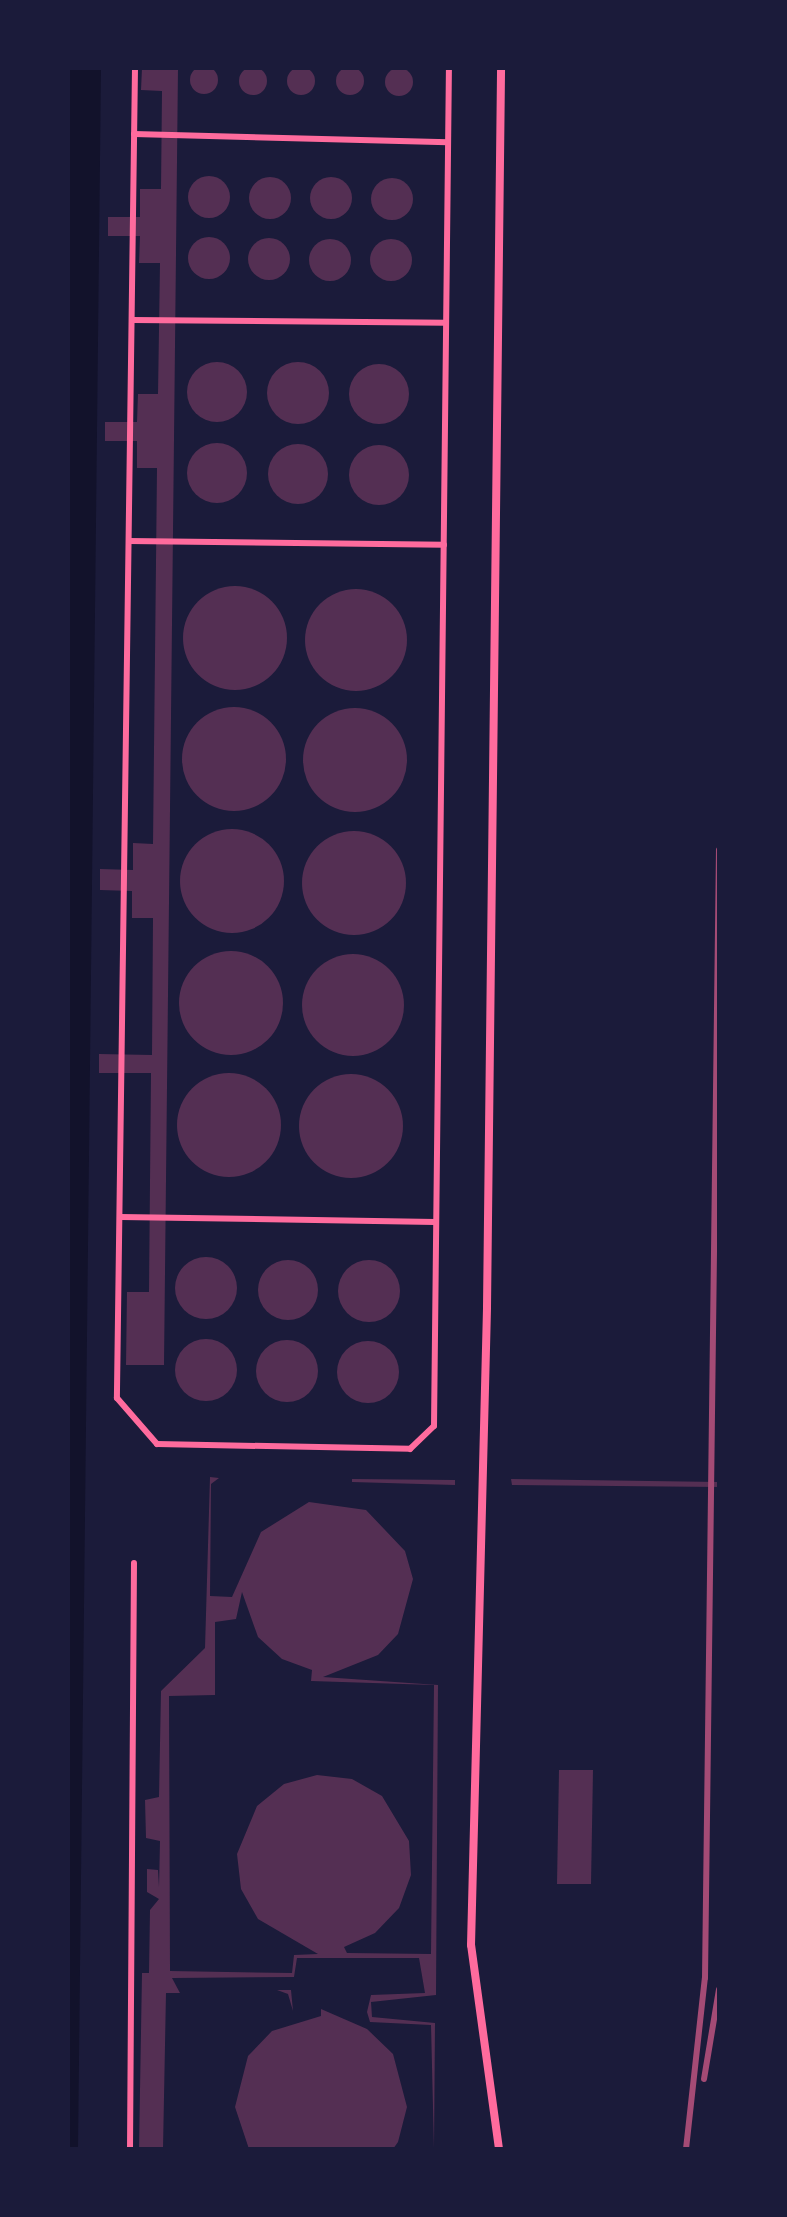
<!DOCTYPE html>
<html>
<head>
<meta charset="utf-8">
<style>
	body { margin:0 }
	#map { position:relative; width:787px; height:2217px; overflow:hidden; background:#1b1b3a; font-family:"Golos Text",sans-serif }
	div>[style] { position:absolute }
	.water>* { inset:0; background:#12122b }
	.building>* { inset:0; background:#542f53 }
	.round { border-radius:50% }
	.service>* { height:6px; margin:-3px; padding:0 3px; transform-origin:3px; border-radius:3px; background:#ff6b9d }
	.minor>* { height:8px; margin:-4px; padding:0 4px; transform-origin:4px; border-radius:4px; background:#ff6b9d }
	.rail>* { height:6px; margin:-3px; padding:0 3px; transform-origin:3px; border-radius:3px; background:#a44b75 }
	span { translate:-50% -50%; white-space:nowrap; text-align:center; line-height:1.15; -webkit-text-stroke:6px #1b1b3a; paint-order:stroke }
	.frame { position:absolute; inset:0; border:70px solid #1b1b3a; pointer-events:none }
</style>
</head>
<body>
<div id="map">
	<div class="water">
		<i style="clip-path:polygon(68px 68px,101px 68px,78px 2149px,68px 2149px)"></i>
	</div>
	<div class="building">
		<i class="round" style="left:190px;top:66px;width:28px;height:28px"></i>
		<i class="round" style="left:336px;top:67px;width:28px;height:28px"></i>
		<i class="round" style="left:239px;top:67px;width:28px;height:28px"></i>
		<i class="round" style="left:287px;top:67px;width:28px;height:28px"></i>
		<i style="clip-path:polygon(142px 68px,178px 68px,164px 1365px,126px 1365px,127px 1292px,149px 1292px,151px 1073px,99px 1073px,99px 1054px,152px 1055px,153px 918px,132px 918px,132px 891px,100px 890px,100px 869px,133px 870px,133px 843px,153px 844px,157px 468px,137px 468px,137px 441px,105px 441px,105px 422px,137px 422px,138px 394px,158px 394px,160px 263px,139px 263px,140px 236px,108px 236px,108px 217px,140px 217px,140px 189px,161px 189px,162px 91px,141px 90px)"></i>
		<i class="round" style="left:385px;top:68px;width:28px;height:28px"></i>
		<i class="round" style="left:188px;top:176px;width:42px;height:42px"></i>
		<i class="round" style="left:249px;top:177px;width:42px;height:42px"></i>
		<i class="round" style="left:310px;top:177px;width:42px;height:42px"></i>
		<i class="round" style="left:371px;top:178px;width:42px;height:42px"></i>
		<i class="round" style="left:188px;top:237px;width:42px;height:42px"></i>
		<i class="round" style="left:248px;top:238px;width:42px;height:42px"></i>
		<i class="round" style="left:370px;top:239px;width:42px;height:42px"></i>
		<i class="round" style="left:309px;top:239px;width:42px;height:42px"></i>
		<i class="round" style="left:187px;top:362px;width:60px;height:60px"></i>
		<i class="round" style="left:267px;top:362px;width:62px;height:62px"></i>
		<i class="round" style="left:349px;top:364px;width:60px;height:60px"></i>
		<i class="round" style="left:187px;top:443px;width:60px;height:60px"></i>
		<i class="round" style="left:268px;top:444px;width:60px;height:60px"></i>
		<i class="round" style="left:349px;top:445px;width:60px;height:60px"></i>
		<i class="round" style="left:183px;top:586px;width:104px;height:104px"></i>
		<i class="round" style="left:305px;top:589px;width:102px;height:102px"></i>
		<i class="round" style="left:182px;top:707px;width:104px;height:104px"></i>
		<i class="round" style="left:303px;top:708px;width:104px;height:104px"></i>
		<i class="round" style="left:180px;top:829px;width:104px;height:104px"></i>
		<i class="round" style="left:302px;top:831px;width:104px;height:104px"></i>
		<i class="round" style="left:179px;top:951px;width:104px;height:104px"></i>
		<i class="round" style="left:302px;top:954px;width:102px;height:102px"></i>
		<i class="round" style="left:177px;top:1073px;width:104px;height:104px"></i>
		<i class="round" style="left:299px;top:1074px;width:104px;height:104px"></i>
		<i class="round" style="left:175px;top:1257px;width:62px;height:62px"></i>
		<i class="round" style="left:258px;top:1260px;width:60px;height:60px"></i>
		<i class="round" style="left:338px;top:1260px;width:62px;height:62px"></i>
		<i class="round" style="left:175px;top:1339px;width:62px;height:62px"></i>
		<i class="round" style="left:256px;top:1340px;width:62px;height:62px"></i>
		<i class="round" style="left:337px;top:1341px;width:62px;height:62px"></i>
		<i style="clip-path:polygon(evenodd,210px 1477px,219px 1478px,211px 1484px,210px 1596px,232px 1597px,261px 1532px,309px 1502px,366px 1510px,405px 1551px,413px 1579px,398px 1634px,378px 1655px,323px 1677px,438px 1685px,436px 1995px,371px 2002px,372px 2017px,435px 2023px,434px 2149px,431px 2025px,370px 2022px,367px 2012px,371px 1995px,425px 1993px,419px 1958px,297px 1958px,294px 1977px,172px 1978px,180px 1993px,166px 1993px,163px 2149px,139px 2149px,142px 1973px,149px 1973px,150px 1910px,159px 1899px,147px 1892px,147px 1869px,158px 1870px,159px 1887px,160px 1841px,146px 1838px,145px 1800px,159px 1797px,161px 1691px,205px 1648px,210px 1477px,242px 1592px,258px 1637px,282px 1659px,312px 1670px,311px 1681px,434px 1685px,431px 1954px,347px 1953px,344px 1947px,375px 1933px,399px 1908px,411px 1875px,409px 1841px,382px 1796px,352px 1779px,317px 1775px,284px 1784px,257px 1806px,237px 1854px,241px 1889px,258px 1919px,318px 1954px,294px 1955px,292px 1973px,170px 1971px,169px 1696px,215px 1695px,215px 1622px,236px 1619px,242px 1592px)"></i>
		<i style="clip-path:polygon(352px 1479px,455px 1480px,455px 1485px,352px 1482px)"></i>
		<i style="clip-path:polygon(511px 1479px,719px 1482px,719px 1487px,512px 1485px)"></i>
		<i style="clip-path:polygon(559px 1770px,593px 1770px,591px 1884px,557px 1884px)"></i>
		<i style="clip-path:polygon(277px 1990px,291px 1990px,293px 2011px,288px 1994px)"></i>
		<i style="clip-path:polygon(321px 2009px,367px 2029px,393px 2054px,407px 2107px,398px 2142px,393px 2149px,249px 2149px,235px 2107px,248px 2056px,272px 2031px,321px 2016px)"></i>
	</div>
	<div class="service">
		<i style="left:135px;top:68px;width:1330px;rotate:90.78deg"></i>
		<i style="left:117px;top:1398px;width:61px;rotate:49deg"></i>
		<i style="left:157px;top:1444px;width:253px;rotate:1.1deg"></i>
		<i style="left:410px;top:1449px;width:33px;rotate:-44deg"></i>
		<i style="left:434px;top:1426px;width:1358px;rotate:-89.37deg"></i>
		<i style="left:134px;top:134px;width:314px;rotate:1.5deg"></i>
		<i style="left:132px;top:320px;width:314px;rotate:0.5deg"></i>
		<i style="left:129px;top:541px;width:315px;rotate:0.7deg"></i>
		<i style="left:121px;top:1217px;width:314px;rotate:0.9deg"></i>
		<i style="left:130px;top:2149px;width:586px;rotate:-89.61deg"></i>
	</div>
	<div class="minor">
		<i style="left:499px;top:2149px;width:206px;rotate:-97.8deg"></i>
		<i style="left:471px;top:1945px;width:638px;rotate:-88.56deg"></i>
		<i style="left:487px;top:1307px;width:1239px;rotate:-89.35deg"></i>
	</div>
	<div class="rail">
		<i style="left:704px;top:2079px;width:91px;rotate:-80.5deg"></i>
		<i style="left:686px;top:2149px;width:172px;rotate:-83.7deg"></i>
		<i style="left:705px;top:1978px;width:1128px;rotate:-89.29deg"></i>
	</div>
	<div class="frame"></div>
</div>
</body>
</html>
